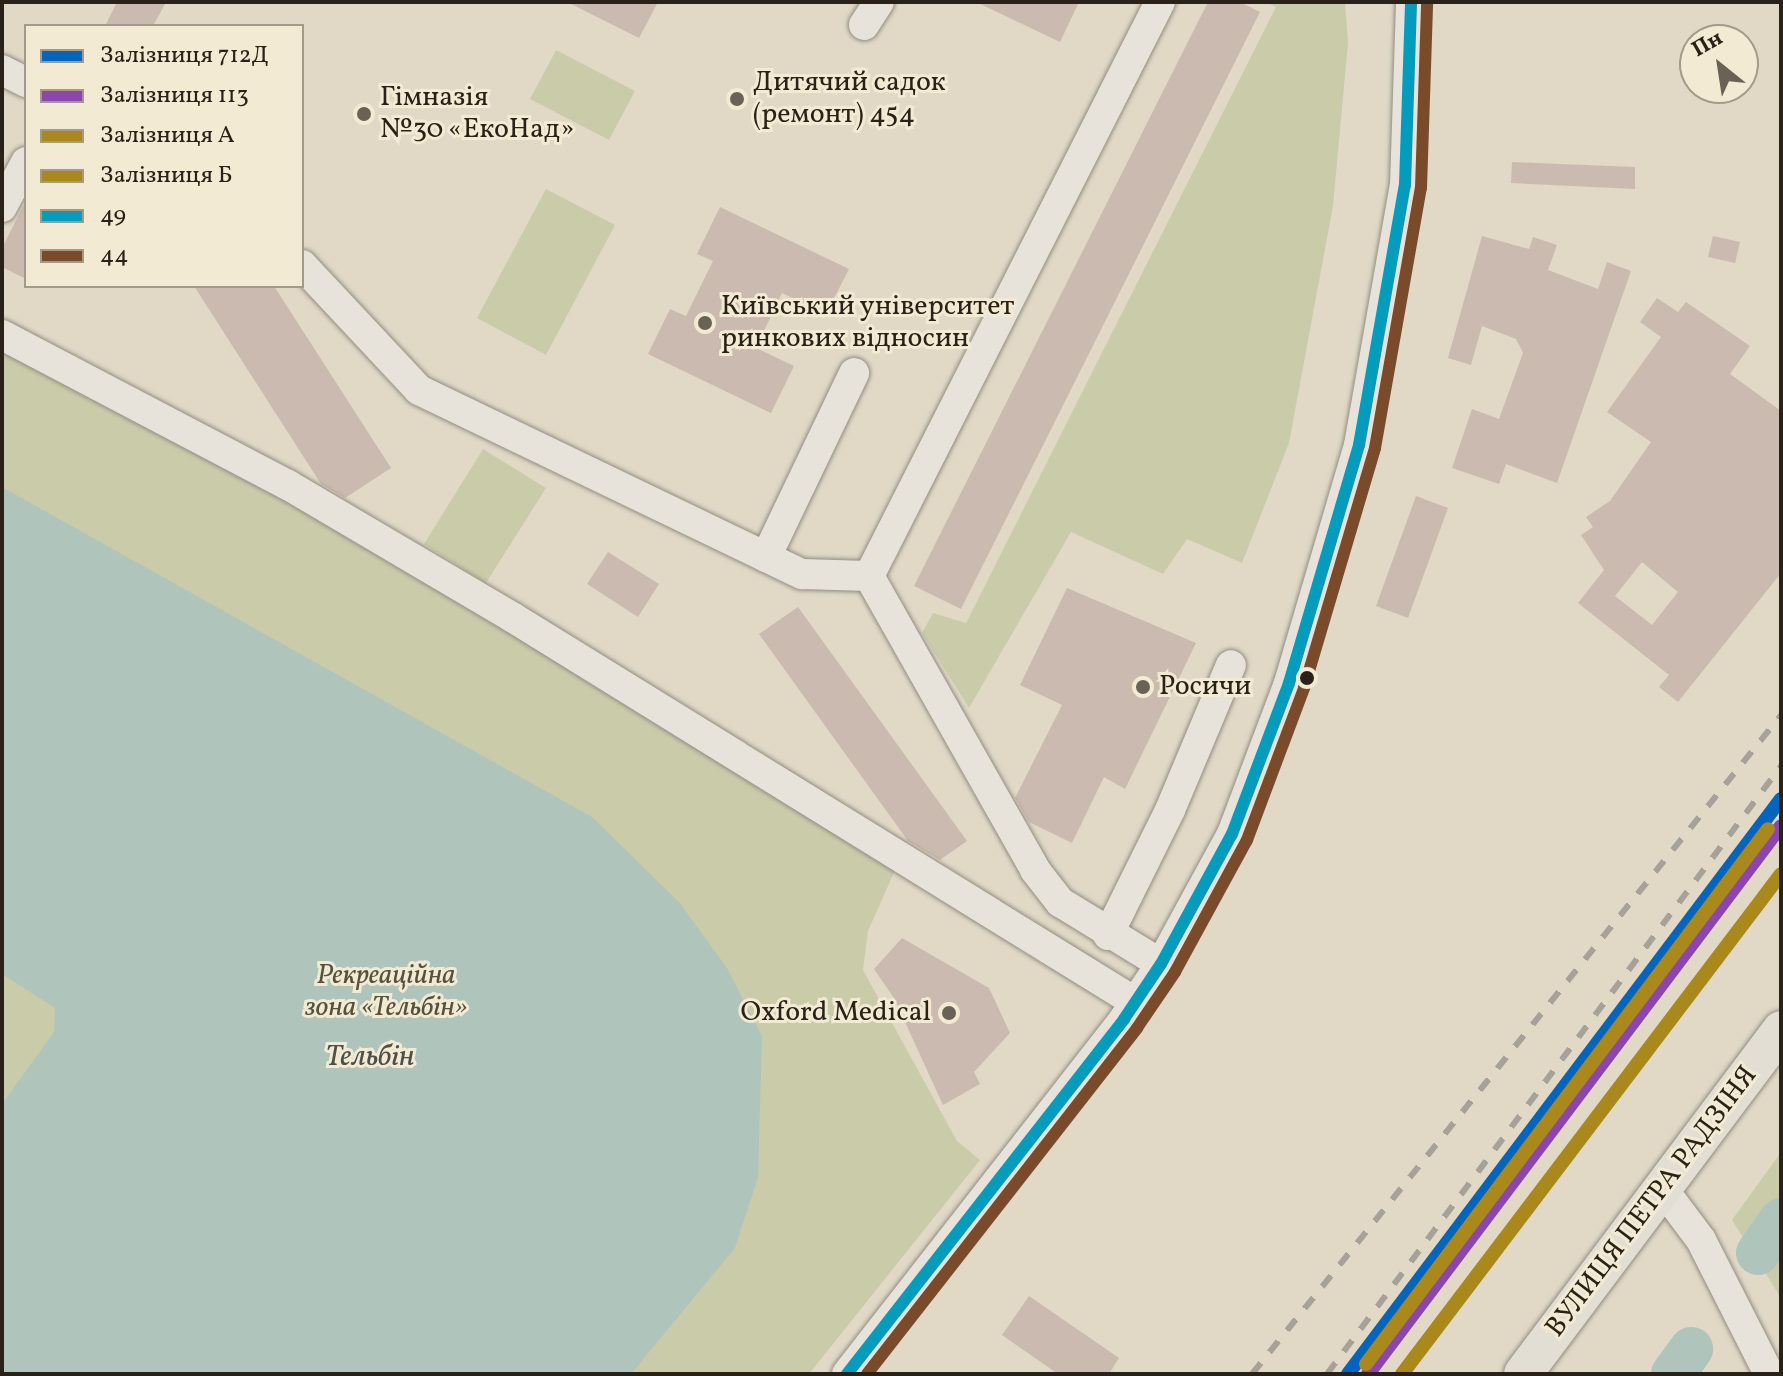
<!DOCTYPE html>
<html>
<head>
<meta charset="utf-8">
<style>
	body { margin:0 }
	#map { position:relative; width:1783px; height:1376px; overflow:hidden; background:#e1d9c6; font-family:Vollkorn,serif }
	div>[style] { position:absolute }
	.green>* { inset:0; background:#cacca9 }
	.water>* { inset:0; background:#afc4bb }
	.river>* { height:44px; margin:-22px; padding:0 22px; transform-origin:22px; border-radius:22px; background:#afc4bb }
	.building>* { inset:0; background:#cbbaaf }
	.roads { filter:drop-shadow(0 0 2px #928d82) drop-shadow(0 0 2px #928d82) }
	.minor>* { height:30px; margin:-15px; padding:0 15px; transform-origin:15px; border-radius:15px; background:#e8e3da }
	.major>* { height:38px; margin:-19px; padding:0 19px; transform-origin:19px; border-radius:19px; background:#e3ded4 }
	.rail>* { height:6px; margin-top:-3px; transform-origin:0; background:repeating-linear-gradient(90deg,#a6a199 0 14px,transparent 0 28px) }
	.bus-1>* { height:12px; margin:-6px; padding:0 6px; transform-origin:6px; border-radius:6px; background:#049cbc }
	.bus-2>* { height:12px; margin:-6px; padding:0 6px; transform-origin:6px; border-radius:6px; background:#7a4b2a }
	.rail-1>* { height:14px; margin:-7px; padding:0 7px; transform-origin:7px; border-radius:7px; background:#0065bd }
	.rail-2>* { height:14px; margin:-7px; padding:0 7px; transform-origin:7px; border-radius:7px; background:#8e44ad }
	.rail-3>* { height:14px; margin:-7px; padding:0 7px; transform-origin:7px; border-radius:7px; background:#aa891c }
	.rail-4>* { height:14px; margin:-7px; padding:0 7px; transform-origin:7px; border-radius:7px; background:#aa891c }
	.dots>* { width:22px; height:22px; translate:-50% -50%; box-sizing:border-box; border:4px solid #f3ead3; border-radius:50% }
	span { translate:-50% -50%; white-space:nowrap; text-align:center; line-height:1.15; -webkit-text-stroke:6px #f3ead3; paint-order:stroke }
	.poi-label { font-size:28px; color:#2a2219 }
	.left { translate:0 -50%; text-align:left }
	.right { translate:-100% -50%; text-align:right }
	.park-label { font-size:28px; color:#54523d; font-style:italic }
	.street-label { font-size:28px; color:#2a2219 }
	.water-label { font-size:30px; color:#4c5048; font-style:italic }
	.frame { position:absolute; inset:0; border:4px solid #2a2219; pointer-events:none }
	.legend { position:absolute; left:24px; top:24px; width:280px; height:264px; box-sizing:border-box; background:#f3ead3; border:2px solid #a39a89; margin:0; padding:10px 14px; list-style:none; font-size:24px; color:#2a2219 }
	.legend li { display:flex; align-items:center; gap:16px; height:40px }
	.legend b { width:40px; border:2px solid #a39a89 }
	.north { position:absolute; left:1679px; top:24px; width:80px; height:80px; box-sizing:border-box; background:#f3ead3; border:2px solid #a39a89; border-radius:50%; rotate:330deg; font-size:22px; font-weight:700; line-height:32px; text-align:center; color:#2a2219 }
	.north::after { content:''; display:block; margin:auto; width:28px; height:36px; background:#6a6256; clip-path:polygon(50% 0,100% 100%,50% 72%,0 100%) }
</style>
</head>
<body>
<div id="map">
	<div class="green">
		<i style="clip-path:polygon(1266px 2px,1345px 2px,1348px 43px,1333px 206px,1289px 443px,1242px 563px,1187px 539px,1163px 574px,1071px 532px,969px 708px,922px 633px,933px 613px,966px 623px,1276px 7px)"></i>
		<i style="clip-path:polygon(556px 50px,635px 91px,609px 140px,530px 99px)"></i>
		<i style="clip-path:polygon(546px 189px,615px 225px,546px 355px,477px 318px)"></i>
		<i style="clip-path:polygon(2px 334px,240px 459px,897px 866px,868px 931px,863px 970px,957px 1141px,980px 1160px,809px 1374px,2px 1374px)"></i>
		<i style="clip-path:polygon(483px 449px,546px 488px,486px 583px,424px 544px)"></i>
		<i style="clip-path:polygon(1781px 1152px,1781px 1298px,1732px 1220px)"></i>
	</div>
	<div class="water">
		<i style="clip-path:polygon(2px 487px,592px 817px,679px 902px,727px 968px,762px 1036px,758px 1177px,735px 1248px,631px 1374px,2px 1374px,2px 1104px,54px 1032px,55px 1008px,2px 974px)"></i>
	</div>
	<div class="river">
		<i style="left:1758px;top:1253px;width:40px;rotate:-55.1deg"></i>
		<i style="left:1673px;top:1374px;width:31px;rotate:-54deg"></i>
	</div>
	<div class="building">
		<i style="clip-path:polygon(117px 2px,166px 2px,153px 26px,105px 26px)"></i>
		<i style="clip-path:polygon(567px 2px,658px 2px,639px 38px)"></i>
		<i style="clip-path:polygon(976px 2px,1079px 2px,1060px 42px)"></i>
		<i style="clip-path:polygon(1208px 2px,1240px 2px,1260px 12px,961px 609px,914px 586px)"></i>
		<i style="clip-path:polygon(1512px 162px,1635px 167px,1635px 189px,1511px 183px)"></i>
		<i style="clip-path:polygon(26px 201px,26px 279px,2px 267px,2px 248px)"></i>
		<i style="clip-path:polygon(720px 207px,849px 269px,826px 314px,782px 293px,756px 348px,794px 366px,771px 413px,648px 354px,670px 309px,686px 316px,713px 261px,697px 254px)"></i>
		<i style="clip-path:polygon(1482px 236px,1529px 249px,1533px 237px,1557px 245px,1548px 270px,1598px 289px,1607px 262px,1631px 271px,1557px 483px,1506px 464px,1499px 484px,1452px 468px,1472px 409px,1499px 419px,1523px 353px,1516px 339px,1482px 326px,1471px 365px,1448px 358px)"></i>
		<i style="clip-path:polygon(1713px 236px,1740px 242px,1735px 263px,1708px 257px)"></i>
		<i style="clip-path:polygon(194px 286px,274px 286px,391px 468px,345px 498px,321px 484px)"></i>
		<i style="clip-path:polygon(evenodd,1657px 298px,1678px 312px,1686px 302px,1750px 346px,1730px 374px,1781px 411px,1781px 573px,1678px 702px,1659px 687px,1669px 675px,1578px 603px,1604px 570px,1581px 535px,1593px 527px,1586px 517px,1610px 501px,1651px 442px,1607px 412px,1661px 337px,1640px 322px,1657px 298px,1642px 562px,1678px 592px,1652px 625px,1615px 596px,1642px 562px)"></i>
		<i style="clip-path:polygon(1416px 496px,1448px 508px,1408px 618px,1376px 606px)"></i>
		<i style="clip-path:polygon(608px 552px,659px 584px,638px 617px,587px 584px)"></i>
		<i style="clip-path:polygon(1067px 588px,1196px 643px,1125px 789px,1104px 777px,1072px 843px,1029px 822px,1015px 798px,1062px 705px,1020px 685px)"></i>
		<i style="clip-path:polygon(798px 607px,967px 841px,940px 860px,908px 841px,759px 634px)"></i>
		<i style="clip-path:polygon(902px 938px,989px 988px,1010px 1033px,974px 1072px,980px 1084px,943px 1105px,894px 998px,874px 969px)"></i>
		<i style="clip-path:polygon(1029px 1296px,1119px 1358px,1109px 1374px,1058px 1374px,1002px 1335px)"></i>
	</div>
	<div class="roads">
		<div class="minor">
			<i style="left:1160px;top:2px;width:644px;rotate:116.88deg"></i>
			<i style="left:869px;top:576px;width:338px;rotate:60.5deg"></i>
			<i style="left:1035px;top:870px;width:41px;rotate:52deg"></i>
			<i style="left:1060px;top:902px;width:119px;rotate:31.5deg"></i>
			<i style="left:864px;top:25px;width:27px;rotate:-57deg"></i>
			<i style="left:2px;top:70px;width:27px;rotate:27deg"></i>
			<i style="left:2px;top:207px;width:51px;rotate:-61.9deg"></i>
			<i style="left:302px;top:265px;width:171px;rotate:46.9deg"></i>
			<i style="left:419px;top:390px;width:425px;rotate:25.7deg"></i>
			<i style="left:802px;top:574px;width:67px;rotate:1.7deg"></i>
			<i style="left:2px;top:335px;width:323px;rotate:27.7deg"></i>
			<i style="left:288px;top:485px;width:260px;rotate:30.5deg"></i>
			<i style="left:512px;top:617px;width:732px;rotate:31.72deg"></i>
			<i style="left:766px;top:557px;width:204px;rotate:-64.4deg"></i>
			<i style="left:1108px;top:935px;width:140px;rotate:-63.6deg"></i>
			<i style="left:1170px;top:810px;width:157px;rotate:-67.2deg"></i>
			<i style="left:1662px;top:1188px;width:65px;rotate:53.1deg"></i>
			<i style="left:1701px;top:1240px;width:150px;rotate:63.1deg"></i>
			<i style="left:847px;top:1374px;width:450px;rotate:-52deg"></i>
			<i style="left:1124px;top:1019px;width:66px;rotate:-56.1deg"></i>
			<i style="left:1161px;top:964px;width:148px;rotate:-61.4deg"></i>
			<i style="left:1232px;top:834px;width:161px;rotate:-69.3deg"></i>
			<i style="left:1289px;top:683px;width:248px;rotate:-73.6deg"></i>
			<i style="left:1359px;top:445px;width:264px;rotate:-80deg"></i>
			<i style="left:1405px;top:185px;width:183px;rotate:-88.1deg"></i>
		</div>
		<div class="major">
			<i style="left:1523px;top:1374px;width:430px;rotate:-53.1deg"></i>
		</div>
	</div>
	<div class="rail">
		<i style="left:1252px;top:1374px;width:845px;rotate:-51.24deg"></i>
		<i style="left:1327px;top:1374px;width:759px;rotate:-53.25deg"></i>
	</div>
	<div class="bus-1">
		<i style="left:847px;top:1374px;width:450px;rotate:-52deg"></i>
		<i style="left:1124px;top:1019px;width:66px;rotate:-56.1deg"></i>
		<i style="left:1161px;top:964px;width:148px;rotate:-61.4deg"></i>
		<i style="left:1232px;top:834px;width:161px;rotate:-69.3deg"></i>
		<i style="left:1289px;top:683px;width:248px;rotate:-73.6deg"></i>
		<i style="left:1359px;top:445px;width:264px;rotate:-80deg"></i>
		<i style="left:1405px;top:185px;width:183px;rotate:-88.1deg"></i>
	</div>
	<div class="bus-2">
		<i style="left:867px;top:1374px;width:439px;rotate:-52deg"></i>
		<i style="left:1137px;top:1028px;width:68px;rotate:-55.8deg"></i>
		<i style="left:1175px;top:972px;width:150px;rotate:-61.4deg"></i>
		<i style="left:1247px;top:840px;width:162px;rotate:-69.4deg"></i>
		<i style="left:1304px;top:688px;width:250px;rotate:-73.5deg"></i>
		<i style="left:1375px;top:448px;width:264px;rotate:-80deg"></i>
		<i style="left:1421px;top:188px;width:185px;rotate:-88.1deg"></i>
	</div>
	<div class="rail-1">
		<i style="left:1348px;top:1374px;width:720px;rotate:-53.02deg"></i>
	</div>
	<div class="rail-2">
		<i style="left:1368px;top:1374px;width:686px;rotate:-53deg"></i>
	</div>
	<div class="rail-3">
		<i style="left:1366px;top:1364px;width:669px;rotate:-53.08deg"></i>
	</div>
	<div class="rail-4">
		<i style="left:1402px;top:1374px;width:627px;rotate:-52.84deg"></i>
	</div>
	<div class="dots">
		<i style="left:737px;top:99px;background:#6a6256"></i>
		<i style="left:364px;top:114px;background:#6a6256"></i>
		<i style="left:705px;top:323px;background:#6a6256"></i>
		<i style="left:1307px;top:678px;background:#2a2219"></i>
		<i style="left:1143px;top:687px;background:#6a6256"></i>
		<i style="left:949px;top:1013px;background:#6a6256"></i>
	</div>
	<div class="poi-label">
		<span class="left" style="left:753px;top:99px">Дитячий садок<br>(ремонт) 454</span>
		<span class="left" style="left:380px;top:114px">Гімназія<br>№30 «ЕкоНад»</span>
		<span class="left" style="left:721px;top:323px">Київський університет<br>ринкових відносин</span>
		<span class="left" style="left:1159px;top:687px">Росичи</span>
		<span class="right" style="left:931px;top:1013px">Oxford Medical</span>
	</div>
	<div class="park-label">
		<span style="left:386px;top:992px">Рекреаційна<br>зона «Тельбін»</span>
	</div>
	<div class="street-label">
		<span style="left:1652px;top:1202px;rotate:-53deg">ВУЛИЦЯ ПЕТРА РАДЗІНЯ</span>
	</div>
	<div class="water-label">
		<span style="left:370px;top:1057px">Тельбін</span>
	</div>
	<div class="frame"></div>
	<ul class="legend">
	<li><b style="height:10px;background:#0065bd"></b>Залізниця 712Д</li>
	<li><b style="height:10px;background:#8e44ad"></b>Залізниця 113</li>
	<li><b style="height:10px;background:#aa891c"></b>Залізниця A</li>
	<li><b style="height:10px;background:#aa891c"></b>Залізниця Б</li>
	<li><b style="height:10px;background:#049cbc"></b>49</li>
	<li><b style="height:10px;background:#7a4b2a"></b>44</li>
	</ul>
	<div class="north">Пн</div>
</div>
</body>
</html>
